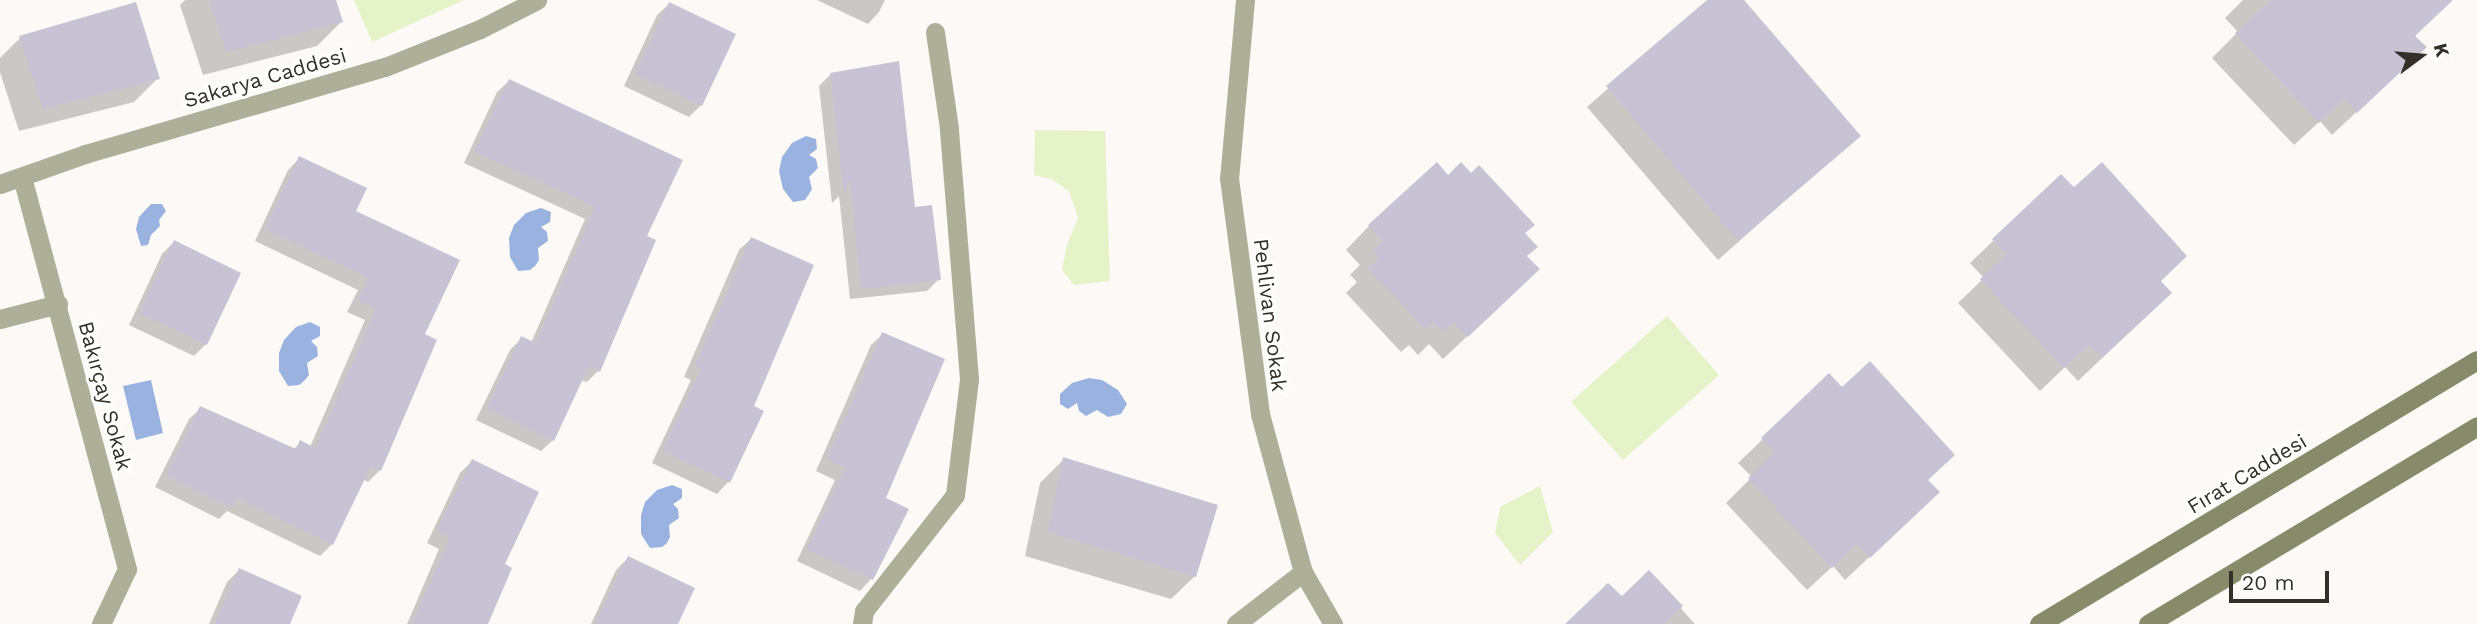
<!DOCTYPE html>
<html>
<head>
<meta charset="utf-8">
<style>
	body { margin:0 }
	#map { position:relative; width:2477px; height:624px; overflow:hidden; background:#fdf9f7; font-family:"Work Sans",sans-serif }
	div>[style] { position:absolute }
	.green>* { inset:0; background:#e6f3c8 }
	.water>* { inset:0; background:#99b2df }
	.shadow>* { inset:0; background:#0003 }
	.building>* { inset:0; background:#c7c3d4 }
	.minor>* { height:19px; margin:-9.5px; padding:0 9.5px; transform-origin:9.5px; border-radius:9.5px; background:#adaf98 }
	.tertiary>* { height:19px; margin:-9.5px; padding:0 9.5px; transform-origin:9.5px; border-radius:9.5px; background:#adaf98 }
	.secondary>* { height:19px; margin:-9.5px; padding:0 9.5px; transform-origin:9.5px; border-radius:9.5px; background:#888b69 }
	span { translate:-50% -50%; white-space:nowrap; text-align:center; line-height:1.15; -webkit-text-stroke:6px #fff; paint-order:stroke }
	.street-label { font-size:21px; color:#352f2a }
	.north { position:absolute; left:2386px; top:21px; width:70px; height:70px; -webkit-text-stroke:5px #fff; paint-order:stroke; rotate:74deg; font-size:19px; font-weight:700; line-height:28px; text-align:center; color:#352f2a }
	.north::after { content:''; display:block; margin:auto; width:24px; height:32px; background:#352f2a; clip-path:polygon(50% 0,100% 100%,50% 72%,0 100%) }
	.scale { position:absolute; left:2229px; top:571px; width:100px; height:32px; box-sizing:border-box; border:4px solid #352f2a; border-top:0; padding-left:9px; font-size:21px; line-height:24px; white-space:nowrap; color:#352f2a; -webkit-text-stroke:5px #fff; paint-order:stroke }
</style>
</head>
<body>
<div id="map">
	<div class="green">
		<i style="clip-path:polygon(354px 0,464px 0,372px 42px)"></i>
		<i style="clip-path:polygon(1035px 130px,1105px 131px,1110px 281px,1074px 285px,1062px 270px,1067px 245px,1078px 218px,1069px 191px,1051px 179px,1034px 175px)"></i>
		<i style="clip-path:polygon(1667px 316px,1719px 375px,1623px 460px,1571px 402px)"></i>
		<i style="clip-path:polygon(1540px 486px,1553px 532px,1520px 565px,1495px 533px,1500px 507px)"></i>
	</div>
	<div class="water">
		<i style="clip-path:polygon(806px 136px,816px 139px,817px 149px,809px 155px,816px 159px,818px 168px,809px 177px,812px 189px,809px 194px,805px 200px,793px 202px,783px 189px,779px 171px,782px 157px,792px 143px)"></i>
		<i style="clip-path:polygon(151px 204px,162px 204px,166px 211px,159px 220px,160px 226px,151px 235px,148px 245px,141px 246px,136px 229px,139px 217px)"></i>
		<i style="clip-path:polygon(541px 208px,551px 212px,550px 222px,541px 227px,547px 232px,548px 241px,538px 248px,539px 260px,535px 266px,530px 270px,518px 271px,510px 257px,509px 238px,514px 225px,526px 213px)"></i>
		<i style="clip-path:polygon(310px 322px,320px 327px,320px 336px,311px 341px,317px 347px,318px 356px,307px 363px,309px 375px,305px 380px,299px 385px,288px 386px,279px 371px,279px 353px,284px 340px,296px 327px)"></i>
		<i style="clip-path:polygon(1089px 378px,1102px 380px,1118px 390px,1127px 404px,1121px 414px,1108px 417px,1097px 410px,1086px 416px,1079px 411px,1077px 403px,1068px 409px,1060px 404px,1060px 394px,1072px 383px)"></i>
		<i style="clip-path:polygon(151px 380px,163px 433px,136px 440px,123px 386px)"></i>
		<i style="clip-path:polygon(672px 485px,682px 489px,682px 498px,673px 504px,678px 509px,679px 518px,669px 525px,670px 537px,667px 543px,662px 547px,650px 548px,641px 534px,641px 515px,645px 502px,657px 490px)"></i>
	</div>
	<div class="shadow">
		<i style="clip-path:polygon(185px 0,334px 0,341px 22px,317px 46px,203px 75px,180px 5px)"></i>
		<i style="clip-path:polygon(817px 0,885px 0,879px 12px,868px 24px)"></i>
		<i style="clip-path:polygon(1709px 0,1742px 0,1858px 136px,1718px 260px,1587px 107px)"></i>
		<i style="clip-path:polygon(2243px 0,2430px 0,2401px 70px,2332px 135px,2320px 121px,2294px 145px,2212px 58px,2238px 32px,2225px 18px)"></i>
		<i style="clip-path:polygon(669px 4px,701px 105px,689px 117px,624px 86px,657px 15px)"></i>
		<i style="clip-path:polygon(20px 38px,158px 78px,134px 102px,19px 131px,0 72px,0 58px)"></i>
		<i style="clip-path:polygon(831px 74px,913px 209px,939px 279px,927px 291px,850px 299px,839px 196px,832px 203px,819px 86px)"></i>
		<i style="clip-path:polygon(509px 81px,644px 237px,598px 371px,587px 382px,581px 380px,553px 440px,541px 451px,476px 420px,510px 350px,522px 338px,531px 343px,585px 219px,464px 163px,497px 92px)"></i>
		<i style="clip-path:polygon(300px 158px,354px 211px,422px 335px,380px 470px,368px 482px,364px 480px,332px 544px,320px 556px,227px 511px,219px 519px,155px 487px,189px 419px,201px 408px,293px 450px,300px 443px,310px 447px,365px 320px,347px 312px,358px 290px,255px 241px,288px 170px)"></i>
		<i style="clip-path:polygon(1448px 177px,1523px 233px,1526px 257px,1514px 292px,1443px 359px,1429px 344px,1418px 355px,1409px 345px,1401px 352px,1346px 293px,1357px 282px,1350px 275px,1360px 265px,1346px 250px,1369px 226px)"></i>
		<i style="clip-path:polygon(2074px 190px,2159px 281px,2146px 316px,2078px 381px,2065px 367px,2040px 391px,1958px 303px,1984px 278px,1970px 263px,1994px 240px)"></i>
		<i style="clip-path:polygon(751px 239px,751px 407px,728px 482px,717px 494px,652px 463px,691px 380px,684px 377px,739px 250px)"></i>
		<i style="clip-path:polygon(174px 242px,206px 344px,194px 356px,129px 325px,162px 254px)"></i>
		<i style="clip-path:polygon(883px 334px,884px 499px,871px 579px,860px 591px,797px 561px,835px 480px,816px 471px,871px 345px)"></i>
		<i style="clip-path:polygon(1829px 376px,1914px 515px,1845px 580px,1833px 566px,1807px 590px,1726px 503px,1752px 477px,1738px 463px)"></i>
		<i style="clip-path:polygon(1064px 459px,1195px 576px,1171px 599px,1025px 556px,1040px 483px)"></i>
		<i style="clip-path:polygon(472px 461px,502px 565px,486px 624px,407px 624px,439px 549px,427px 543px,460px 473px)"></i>
		<i style="clip-path:polygon(628px 558px,676px 624px,591px 624px,616px 570px)"></i>
		<i style="clip-path:polygon(239px 570px,288px 624px,209px 624px,227px 582px)"></i>
		<i style="clip-path:polygon(1649px 573px,1695px 624px,1567px 624px,1621px 599px)"></i>
	</div>
	<div class="building">
		<i style="clip-path:polygon(209px 0,336px 0,343px 22px,226px 52px)"></i>
		<i style="clip-path:polygon(1707px 0,1744px 0,1861px 136px,1738px 241px,1606px 86px)"></i>
		<i style="clip-path:polygon(2271px 0,2453px 0,2415px 36px,2427px 47px,2357px 113px,2344px 99px,2319px 123px,2235px 33px)"></i>
		<i style="clip-path:polygon(136px 2px,160px 79px,43px 109px,19px 36px)"></i>
		<i style="clip-path:polygon(669px 2px,736px 34px,702px 106px,635px 74px)"></i>
		<i style="clip-path:polygon(899px 61px,915px 207px,932px 205px,941px 280px,861px 289px,850px 180px,844px 194px,830px 73px)"></i>
		<i style="clip-path:polygon(509px 79px,683px 160px,647px 236px,656px 240px,600px 372px,589px 366px,554px 441px,487px 408px,521px 336px,536px 343px,595px 207px,474px 151px)"></i>
		<i style="clip-path:polygon(299px 156px,367px 188px,356px 211px,460px 260px,425px 334px,437px 340px,381px 471px,371px 466px,333px 545px,236px 498px,232px 508px,166px 475px,200px 406px,296px 449px,300px 440px,315px 448px,376px 309px,358px 300px,368px 278px,265px 229px)"></i>
		<i style="clip-path:polygon(1437px 162px,1448px 175px,1461px 162px,1471px 173px,1479px 165px,1535px 225px,1525px 233px,1538px 247px,1527px 256px,1540px 269px,1468px 337px,1454px 322px,1442px 332px,1433px 322px,1425px 329px,1368px 268px,1379px 258px,1373px 250px,1383px 241px,1368px 225px)"></i>
		<i style="clip-path:polygon(2102px 162px,2187px 256px,2161px 281px,2172px 293px,2102px 358px,2089px 345px,2064px 368px,1980px 279px,2007px 254px,1992px 239px,2061px 174px,2074px 187px)"></i>
		<i style="clip-path:polygon(751px 237px,814px 265px,754px 406px,764px 411px,730px 483px,662px 451px,702px 368px,695px 365px)"></i>
		<i style="clip-path:polygon(174px 240px,241px 273px,207px 345px,139px 313px)"></i>
		<i style="clip-path:polygon(882px 332px,945px 359px,886px 498px,909px 509px,873px 580px,807px 549px,845px 468px,827px 459px)"></i>
		<i style="clip-path:polygon(1870px 361px,1955px 455px,1928px 480px,1940px 492px,1870px 558px,1857px 544px,1832px 568px,1748px 478px,1775px 453px,1761px 438px,1829px 373px,1842px 387px)"></i>
		<i style="clip-path:polygon(1063px 457px,1218px 505px,1196px 577px,1048px 532px)"></i>
		<i style="clip-path:polygon(472px 459px,539px 492px,505px 564px,512px 568px,488px 624px,412px 624px,450px 537px,437px 531px)"></i>
		<i style="clip-path:polygon(628px 556px,695px 588px,678px 624px,595px 624px)"></i>
		<i style="clip-path:polygon(239px 568px,302px 596px,290px 624px,214px 624px)"></i>
		<i style="clip-path:polygon(1649px 570px,1683px 606px,1664px 624px,1565px 624px,1608px 583px,1622px 596px)"></i>
	</div>
	<div class="minor">
		<i style="left:1245px;top:0;width:179px;rotate:95.1deg"></i>
		<i style="left:1229px;top:178px;width:238px;rotate:82.5deg"></i>
		<i style="left:1260px;top:414px;width:164px;rotate:74.8deg"></i>
		<i style="left:1303px;top:572px;width:60px;rotate:60deg"></i>
		<i style="left:22px;top:177px;width:406px;rotate:75deg"></i>
		<i style="left:127px;top:569px;width:61px;rotate:115.3deg"></i>
		<i style="left:0;top:319px;width:60px;rotate:-14.5deg"></i>
		<i style="left:862px;top:624px;width:13px;rotate:-81deg"></i>
		<i style="left:864px;top:611px;width:147px;rotate:-51.9deg"></i>
		<i style="left:955px;top:495px;width:117px;rotate:-83.1deg"></i>
		<i style="left:969px;top:379px;width:252px;rotate:-94.6deg"></i>
		<i style="left:949px;top:128px;width:97px;rotate:-98.3deg"></i>
		<i style="left:1236px;top:624px;width:85px;rotate:-37.8deg"></i>
	</div>
	<div class="tertiary">
		<i style="left:0;top:184px;width:90px;rotate:-19.4deg"></i>
		<i style="left:85px;top:154px;width:312px;rotate:-16.2deg"></i>
		<i style="left:385px;top:67px;width:102px;rotate:-21.8deg"></i>
		<i style="left:480px;top:29px;width:64px;rotate:-27deg"></i>
	</div>
	<div class="secondary">
		<i style="left:2039px;top:624px;width:511px;rotate:-31.08deg"></i>
		<i style="left:2148px;top:624px;width:384px;rotate:-31deg"></i>
	</div>
	<div class="street-label">
		<span style="left:265px;top:78px;rotate:-16deg">Sakarya Caddesi</span>
		<span style="left:1270px;top:315px;rotate:83deg">Pehlivan Sokak</span>
		<span style="left:105px;top:396px;rotate:75deg">Bakırçay Sokak</span>
		<span style="left:2247px;top:474px;rotate:-31deg">Fırat Caddesi</span>
	</div>
	<div class="north">K</div>
	<div class="scale">20 m</div>
</div>
</body>
</html>
